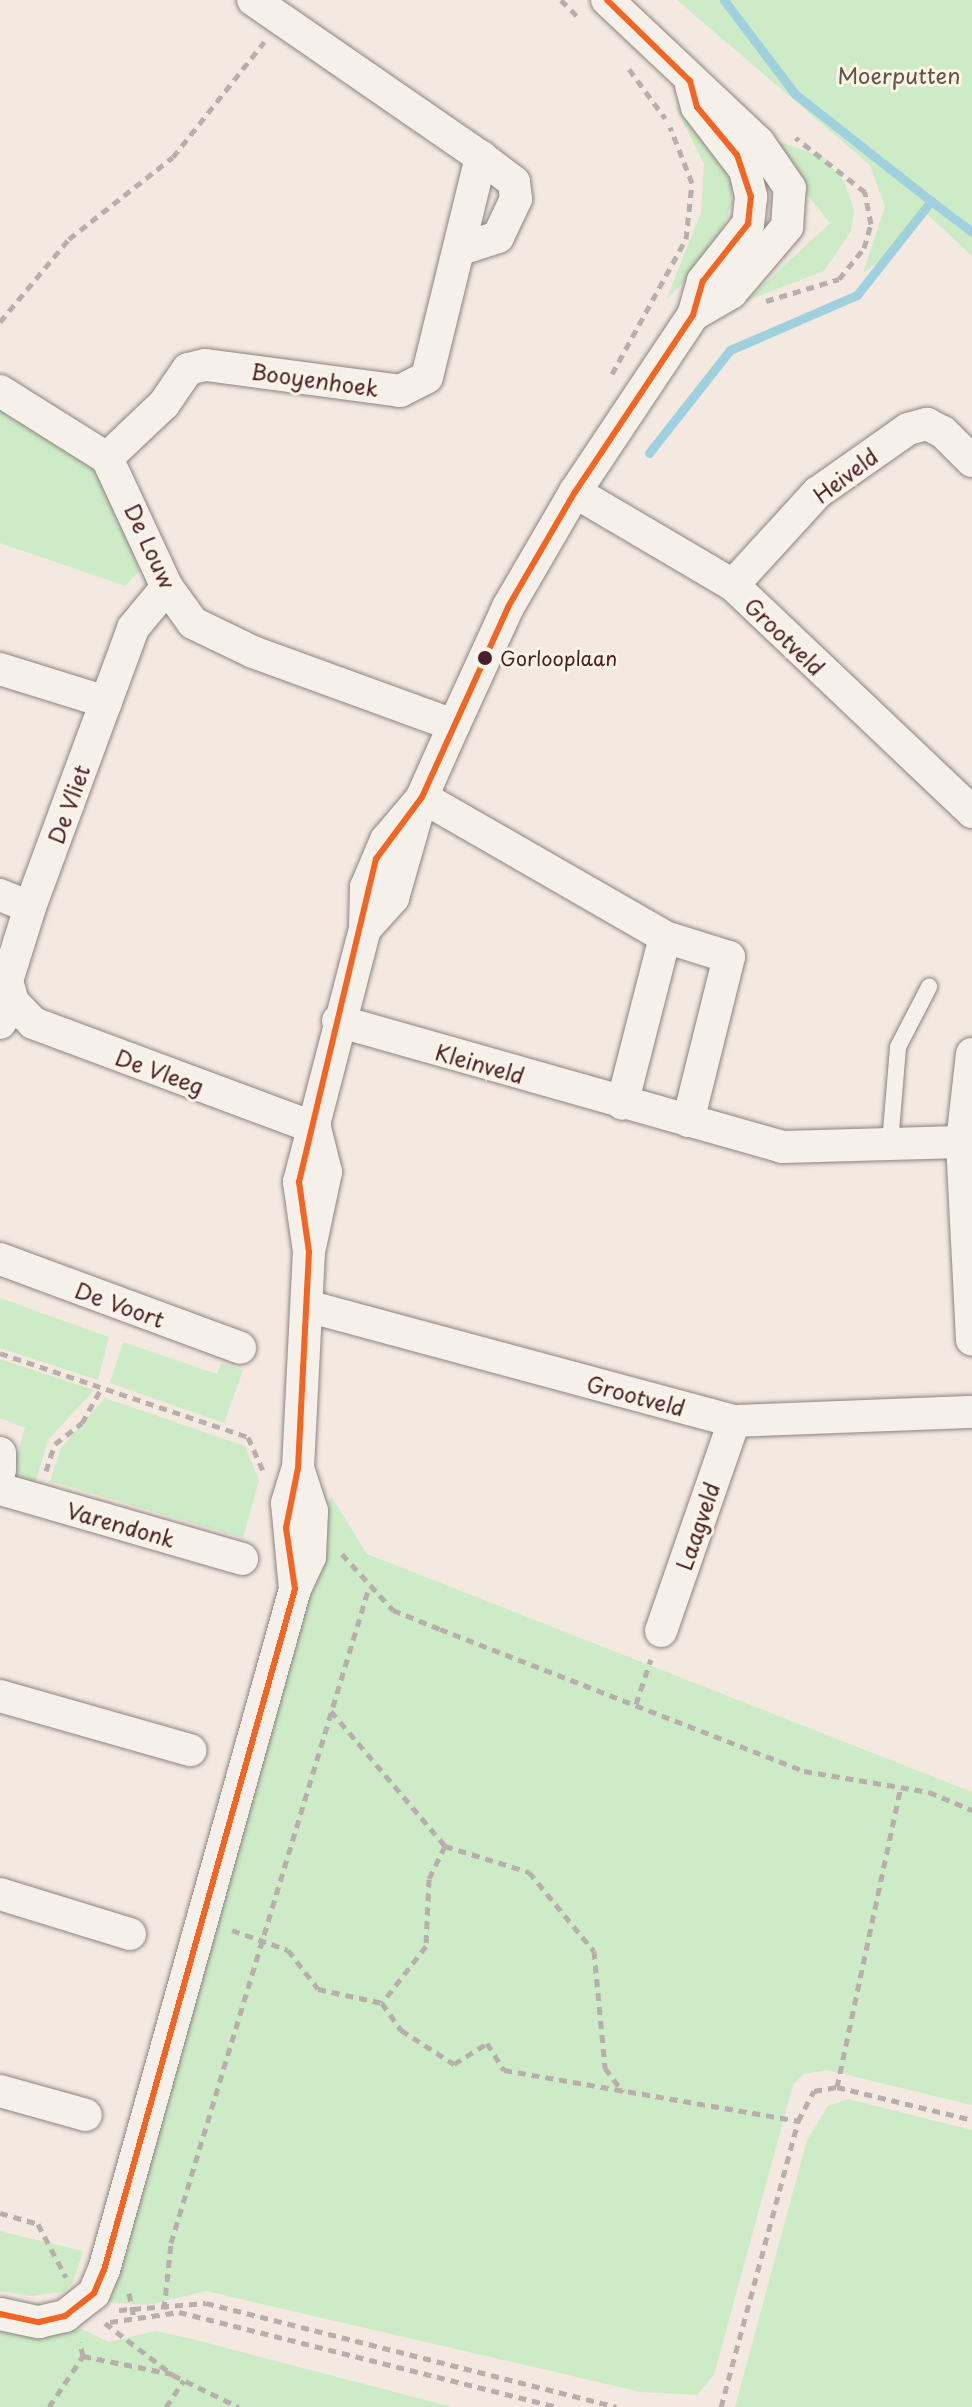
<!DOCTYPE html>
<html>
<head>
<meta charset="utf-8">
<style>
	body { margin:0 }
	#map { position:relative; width:972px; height:2407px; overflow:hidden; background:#f3e9e0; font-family:"Playpen Sans",sans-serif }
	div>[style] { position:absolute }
	.green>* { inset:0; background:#cdebc7 }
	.stream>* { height:9px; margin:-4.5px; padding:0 4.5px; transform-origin:4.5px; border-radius:4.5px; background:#9fd0dd }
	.path>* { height:5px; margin-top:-2.5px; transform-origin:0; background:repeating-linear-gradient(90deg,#b8afac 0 8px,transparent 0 14px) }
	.roads { filter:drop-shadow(0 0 2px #8e8280) drop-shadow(0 0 2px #8e8280) }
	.lane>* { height:16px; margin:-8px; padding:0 8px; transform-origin:8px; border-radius:8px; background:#f5f1ea }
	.street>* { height:32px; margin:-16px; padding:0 16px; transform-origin:16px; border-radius:16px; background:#f5f1ea }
	.bus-1>* { height:6px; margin:-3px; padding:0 3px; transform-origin:3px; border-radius:3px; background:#f26522 }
	.dots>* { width:22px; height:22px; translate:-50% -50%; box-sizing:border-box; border:4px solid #fcf5e5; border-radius:50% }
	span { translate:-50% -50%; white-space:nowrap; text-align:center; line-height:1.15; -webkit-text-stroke:6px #fcf5e5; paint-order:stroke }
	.bus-label { font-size:20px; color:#4a1f2b }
	.left { translate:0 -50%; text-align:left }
	.park-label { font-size:22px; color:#63524d }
	.street-label { font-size:22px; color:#4a1f2b }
</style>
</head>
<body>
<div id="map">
	<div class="green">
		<i style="clip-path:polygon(677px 0,972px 0,972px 256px,927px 214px,902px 245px,863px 273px,885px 207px,870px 165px)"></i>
		<i style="clip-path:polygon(675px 105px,709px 139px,732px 181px,732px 205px,711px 255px,666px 300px,701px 213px,704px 164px)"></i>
		<i style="clip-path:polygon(758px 134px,823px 157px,844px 181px,854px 210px,851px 231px,824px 271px,746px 301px,830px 223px)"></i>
		<i style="clip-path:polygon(0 408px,99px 472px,121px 512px,139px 571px,125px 586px,0 543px)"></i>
		<i style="clip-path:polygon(0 1298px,109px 1337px,98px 1380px,0 1348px)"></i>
		<i style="clip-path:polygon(123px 1342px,217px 1374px,221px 1363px,243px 1370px,224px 1423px,110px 1383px)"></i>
		<i style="clip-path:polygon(0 1359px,94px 1390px,48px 1440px,35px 1484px,10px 1479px,25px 1428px,0 1418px)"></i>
		<i style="clip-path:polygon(105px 1398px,245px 1446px,259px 1480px,243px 1538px,50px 1481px,61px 1448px)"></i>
		<i style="clip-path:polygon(331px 1496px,367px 1554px,972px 1792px,972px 2105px,827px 2070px,803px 2074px,793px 2085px,714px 2375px,697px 2395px,641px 2392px,206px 2291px,148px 2305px,108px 2302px)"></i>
		<i style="clip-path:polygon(848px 2099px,972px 2130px,972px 2407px,735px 2407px,807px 2140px,828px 2106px)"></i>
		<i style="clip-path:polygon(0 2231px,83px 2251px,73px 2283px,63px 2292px,29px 2296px,0 2291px)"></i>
		<i style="clip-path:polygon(82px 2329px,109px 2342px,155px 2331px,188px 2338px,452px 2407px,0 2407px,0 2332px,28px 2336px)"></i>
	</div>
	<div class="stream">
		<i style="left:931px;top:201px;width:51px;rotate:37.1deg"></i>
		<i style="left:649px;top:453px;width:131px;rotate:-51.8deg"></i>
		<i style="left:730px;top:350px;width:138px;rotate:-23.4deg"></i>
		<i style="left:857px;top:295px;width:120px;rotate:-51.8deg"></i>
		<i style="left:931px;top:201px;width:173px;rotate:-141.8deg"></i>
		<i style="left:795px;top:94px;width:118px;rotate:-127.1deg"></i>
	</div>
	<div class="path">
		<i style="left:561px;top:0;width:27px;rotate:45deg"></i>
		<i style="left:629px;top:69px;width:61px;rotate:53.7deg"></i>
		<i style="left:766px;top:301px;width:76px;rotate:-16.8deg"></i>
		<i style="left:839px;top:279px;width:40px;rotate:-51deg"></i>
		<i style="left:864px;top:248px;width:25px;rotate:-74deg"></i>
		<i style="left:871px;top:224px;width:33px;rotate:-101deg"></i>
		<i style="left:865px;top:192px;width:88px;rotate:-142deg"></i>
		<i style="left:0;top:322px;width:108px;rotate:-50.3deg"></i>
		<i style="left:69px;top:239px;width:132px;rotate:-38.3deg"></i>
		<i style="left:173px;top:157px;width:147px;rotate:-51.6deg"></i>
		<i style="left:612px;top:374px;width:154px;rotate:-61.3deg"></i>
		<i style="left:686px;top:239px;width:56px;rotate:-83.9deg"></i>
		<i style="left:692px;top:183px;width:60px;rotate:-111.4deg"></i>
		<i style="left:0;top:1353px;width:262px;rotate:18.7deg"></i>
		<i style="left:248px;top:1437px;width:37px;rotate:66deg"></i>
		<i style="left:46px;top:1471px;width:28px;rotate:-72deg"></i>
		<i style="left:55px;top:1444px;width:34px;rotate:-38deg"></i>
		<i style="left:82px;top:1423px;width:41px;rotate:-60.9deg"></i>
		<i style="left:342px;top:1554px;width:76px;rotate:47.7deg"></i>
		<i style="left:393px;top:1610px;width:51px;rotate:22deg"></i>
		<i style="left:440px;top:1629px;width:391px;rotate:21.3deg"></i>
		<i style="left:804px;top:1771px;width:127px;rotate:9.5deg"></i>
		<i style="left:929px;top:1792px;width:47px;rotate:22.7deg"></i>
		<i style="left:636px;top:1704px;width:47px;rotate:-71.6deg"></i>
		<i style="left:331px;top:1711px;width:177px;rotate:49.8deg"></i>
		<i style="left:445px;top:1846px;width:37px;rotate:116deg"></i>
		<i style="left:429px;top:1879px;width:67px;rotate:92.6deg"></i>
		<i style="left:426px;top:1946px;width:72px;rotate:127.7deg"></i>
		<i style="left:382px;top:2003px;width:33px;rotate:55deg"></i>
		<i style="left:401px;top:2030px;width:63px;rotate:32.7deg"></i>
		<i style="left:454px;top:2064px;width:39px;rotate:-32deg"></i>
		<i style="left:487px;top:2043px;width:32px;rotate:58deg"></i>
		<i style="left:504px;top:2070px;width:298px;rotate:9.8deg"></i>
		<i style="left:445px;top:1846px;width:88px;rotate:17.2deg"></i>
		<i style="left:529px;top:1872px;width:102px;rotate:50.6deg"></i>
		<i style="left:594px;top:1951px;width:118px;rotate:84.6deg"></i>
		<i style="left:605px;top:2068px;width:30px;rotate:53deg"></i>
		<i style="left:232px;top:1930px;width:59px;rotate:19.7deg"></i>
		<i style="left:288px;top:1950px;width:49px;rotate:52.4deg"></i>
		<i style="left:318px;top:1989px;width:66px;rotate:12.3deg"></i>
		<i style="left:837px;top:2087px;width:307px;rotate:-78deg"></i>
		<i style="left:0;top:2213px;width:40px;rotate:16deg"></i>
		<i style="left:38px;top:2224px;width:60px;rotate:62.2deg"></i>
		<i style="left:129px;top:2293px;width:26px;rotate:79deg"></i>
		<i style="left:164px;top:2309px;width:66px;rotate:-83.9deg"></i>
		<i style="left:171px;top:2243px;width:685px;rotate:-73.2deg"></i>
		<i style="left:119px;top:2310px;width:87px;rotate:-4.6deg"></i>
		<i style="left:206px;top:2303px;width:423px;rotate:14.2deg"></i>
		<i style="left:110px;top:2322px;width:70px;rotate:-8.2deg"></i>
		<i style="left:179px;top:2312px;width:391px;rotate:14.1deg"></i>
		<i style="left:105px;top:2323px;width:86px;rotate:37.4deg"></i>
		<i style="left:173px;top:2375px;width:73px;rotate:25.9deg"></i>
		<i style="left:83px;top:2356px;width:91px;rotate:11.4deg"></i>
		<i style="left:49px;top:2407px;width:61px;rotate:-56.3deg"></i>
		<i style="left:83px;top:2356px;width:14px;rotate:-102deg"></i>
		<i style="left:166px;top:2407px;width:32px;rotate:-56deg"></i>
		<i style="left:721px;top:2407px;width:296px;rotate:-74.9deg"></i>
		<i style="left:798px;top:2121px;width:34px;rotate:-62deg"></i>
		<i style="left:814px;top:2091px;width:23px;rotate:-10deg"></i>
		<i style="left:837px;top:2087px;width:139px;rotate:13.7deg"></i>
	</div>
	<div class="roads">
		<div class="lane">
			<i style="left:890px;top:1143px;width:96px;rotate:-85.2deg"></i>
			<i style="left:898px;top:1047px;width:68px;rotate:-62.7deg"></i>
		</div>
		<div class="street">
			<i style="left:691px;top:85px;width:23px;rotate:75deg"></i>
			<i style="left:697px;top:107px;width:79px;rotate:52.7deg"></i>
			<i style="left:745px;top:170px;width:28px;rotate:77deg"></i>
			<i style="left:751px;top:197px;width:27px;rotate:96deg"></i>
			<i style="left:748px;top:224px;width:73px;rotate:128.3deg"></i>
			<i style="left:703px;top:281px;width:35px;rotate:106deg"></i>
			<i style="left:461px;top:249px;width:39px;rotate:-18deg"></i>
			<i style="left:498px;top:237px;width:42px;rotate:-64.7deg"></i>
			<i style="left:516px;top:199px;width:17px;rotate:-97deg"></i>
			<i style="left:514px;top:182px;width:41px;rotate:-142.9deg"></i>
			<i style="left:0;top:391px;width:126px;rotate:32.1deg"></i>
			<i style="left:107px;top:458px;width:142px;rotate:65.1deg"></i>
			<i style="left:167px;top:587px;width:44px;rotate:54.2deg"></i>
			<i style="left:193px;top:623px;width:67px;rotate:25.8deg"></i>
			<i style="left:253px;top:652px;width:214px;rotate:20deg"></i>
			<i style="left:107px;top:458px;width:79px;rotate:-43.5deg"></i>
			<i style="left:164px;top:404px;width:42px;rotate:-55.6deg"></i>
			<i style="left:188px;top:369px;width:18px;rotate:-13deg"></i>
			<i style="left:206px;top:365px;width:196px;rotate:7.6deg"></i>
			<i style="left:400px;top:391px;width:30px;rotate:-27deg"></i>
			<i style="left:427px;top:377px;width:227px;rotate:-76.2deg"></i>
			<i style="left:481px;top:157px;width:277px;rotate:-145.4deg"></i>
			<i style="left:575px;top:492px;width:183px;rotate:30.5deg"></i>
			<i style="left:733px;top:585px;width:330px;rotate:43.5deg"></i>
			<i style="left:733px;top:585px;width:125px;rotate:-47.6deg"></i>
			<i style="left:817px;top:493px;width:111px;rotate:-35.1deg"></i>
			<i style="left:908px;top:429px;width:20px;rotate:-15deg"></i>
			<i style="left:927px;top:424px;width:18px;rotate:27deg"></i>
			<i style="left:943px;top:432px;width:41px;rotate:45deg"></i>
			<i style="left:0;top:669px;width:111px;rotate:17.3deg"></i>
			<i style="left:422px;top:797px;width:280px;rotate:29.9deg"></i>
			<i style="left:665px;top:937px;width:172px;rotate:104.4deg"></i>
			<i style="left:0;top:895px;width:32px;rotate:22deg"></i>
			<i style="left:365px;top:929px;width:42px;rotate:-47.9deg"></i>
			<i style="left:393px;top:898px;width:105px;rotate:-74deg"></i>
			<i style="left:422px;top:797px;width:79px;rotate:-66deg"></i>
			<i style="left:454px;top:725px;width:130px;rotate:-65.4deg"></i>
			<i style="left:508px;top:607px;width:133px;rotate:-59.8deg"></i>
			<i style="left:575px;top:492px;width:213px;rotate:-56.3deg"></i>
			<i style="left:693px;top:315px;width:44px;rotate:-30.1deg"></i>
			<i style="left:731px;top:293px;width:87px;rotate:-49.7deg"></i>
			<i style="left:787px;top:227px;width:39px;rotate:-86deg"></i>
			<i style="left:790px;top:188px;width:55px;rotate:-124.6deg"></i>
			<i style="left:759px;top:143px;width:209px;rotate:-136.7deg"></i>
			<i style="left:665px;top:937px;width:67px;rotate:17.4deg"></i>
			<i style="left:729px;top:957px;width:169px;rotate:104deg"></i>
			<i style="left:13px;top:1002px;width:29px;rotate:46deg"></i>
			<i style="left:33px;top:1023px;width:301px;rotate:20.4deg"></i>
			<i style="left:338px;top:1021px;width:462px;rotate:15.8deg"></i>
			<i style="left:782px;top:1147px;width:180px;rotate:-1.6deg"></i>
			<i style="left:0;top:1023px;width:25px;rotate:-58deg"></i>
			<i style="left:13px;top:1002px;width:22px;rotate:-106deg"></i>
			<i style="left:7px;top:981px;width:77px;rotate:-72.7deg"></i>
			<i style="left:30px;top:907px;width:297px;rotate:-69.7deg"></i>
			<i style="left:133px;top:628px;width:53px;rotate:-50.3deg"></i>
			<i style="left:972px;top:1054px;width:89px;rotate:96.5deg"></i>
			<i style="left:962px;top:1142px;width:198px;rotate:87.1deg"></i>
			<i style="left:309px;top:1252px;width:71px;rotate:-98.1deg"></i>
			<i style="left:299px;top:1182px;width:261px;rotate:-75.4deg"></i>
			<i style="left:365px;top:929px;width:42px;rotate:-88.6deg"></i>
			<i style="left:366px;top:887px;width:51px;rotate:-66.9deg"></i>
			<i style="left:386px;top:840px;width:52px;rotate:-49.6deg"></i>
			<i style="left:0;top:1259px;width:256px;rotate:20.3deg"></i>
			<i style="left:307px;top:1306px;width:442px;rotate:15.1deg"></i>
			<i style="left:734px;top:1421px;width:238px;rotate:-2.2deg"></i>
			<i style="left:0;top:1453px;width:17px;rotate:90deg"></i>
			<i style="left:0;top:1489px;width:252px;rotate:16.1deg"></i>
			<i style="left:295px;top:1589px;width:86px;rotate:-95.3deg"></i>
			<i style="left:287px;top:1503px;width:37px;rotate:-73deg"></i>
			<i style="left:298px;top:1468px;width:216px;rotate:-87.1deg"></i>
			<i style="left:309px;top:1252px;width:82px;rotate:-78deg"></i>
			<i style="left:326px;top:1172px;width:45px;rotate:-104deg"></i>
			<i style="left:661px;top:1631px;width:222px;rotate:-70.8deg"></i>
			<i style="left:0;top:1696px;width:198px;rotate:15.9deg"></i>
			<i style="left:0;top:1894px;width:136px;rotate:17.1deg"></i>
			<i style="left:0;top:2091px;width:89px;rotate:15.6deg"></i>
			<i style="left:0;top:2314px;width:40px;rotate:12deg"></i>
			<i style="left:39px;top:2322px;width:27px;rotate:-13deg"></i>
			<i style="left:65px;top:2316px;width:37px;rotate:-38deg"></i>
			<i style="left:94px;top:2293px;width:25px;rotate:-67deg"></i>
			<i style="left:104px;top:2270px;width:707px;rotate:-74.33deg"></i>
			<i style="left:295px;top:1589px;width:35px;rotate:-65deg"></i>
			<i style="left:310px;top:1557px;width:46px;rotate:-87.5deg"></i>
			<i style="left:312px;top:1511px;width:45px;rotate:-108deg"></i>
		</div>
	</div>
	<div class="bus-1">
		<i style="left:0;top:2314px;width:40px;rotate:12deg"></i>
		<i style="left:39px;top:2322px;width:27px;rotate:-13deg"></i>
		<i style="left:65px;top:2316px;width:37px;rotate:-38deg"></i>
		<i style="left:94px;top:2293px;width:25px;rotate:-67deg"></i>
		<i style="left:104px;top:2270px;width:707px;rotate:-74.33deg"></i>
		<i style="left:295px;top:1589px;width:62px;rotate:-98.4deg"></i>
		<i style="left:286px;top:1528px;width:61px;rotate:-78.7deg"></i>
		<i style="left:298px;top:1468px;width:216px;rotate:-87.1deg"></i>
		<i style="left:309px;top:1252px;width:71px;rotate:-98.1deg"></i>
		<i style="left:299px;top:1182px;width:332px;rotate:-76.6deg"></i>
		<i style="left:376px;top:859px;width:77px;rotate:-53.4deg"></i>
		<i style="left:422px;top:797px;width:209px;rotate:-65.6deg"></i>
		<i style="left:508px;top:607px;width:133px;rotate:-59.8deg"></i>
		<i style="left:575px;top:492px;width:213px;rotate:-56.3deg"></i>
		<i style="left:693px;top:315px;width:35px;rotate:-74deg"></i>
		<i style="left:703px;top:281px;width:73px;rotate:-51.7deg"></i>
		<i style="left:748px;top:224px;width:27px;rotate:-84deg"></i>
		<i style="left:751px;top:197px;width:44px;rotate:-108.4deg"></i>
		<i style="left:737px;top:155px;width:62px;rotate:-129.8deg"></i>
		<i style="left:697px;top:107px;width:27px;rotate:-105deg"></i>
		<i style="left:690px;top:81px;width:116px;rotate:-135.7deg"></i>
	</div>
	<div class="dots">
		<i style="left:485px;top:658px;background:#4a1f2b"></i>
	</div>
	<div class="bus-label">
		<span class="left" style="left:500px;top:658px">Gorlooplaan</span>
	</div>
	<div class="park-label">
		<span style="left:899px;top:75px">Moerputten</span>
	</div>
	<div class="street-label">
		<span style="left:315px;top:379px;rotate:8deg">Booyenhoek</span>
		<span style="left:845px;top:475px;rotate:-37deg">Heiveld</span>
		<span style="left:151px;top:546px;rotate:65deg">De Louw</span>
		<span style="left:785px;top:636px;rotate:44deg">Grootveld</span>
		<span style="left:68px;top:804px;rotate:-70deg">De Vliet</span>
		<span style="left:480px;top:1063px;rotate:16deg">Kleinveld</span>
		<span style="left:160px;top:1071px;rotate:20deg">De Vleeg</span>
		<span style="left:120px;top:1304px;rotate:20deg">De Voort</span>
		<span style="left:636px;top:1395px;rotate:15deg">Grootveld</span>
		<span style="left:121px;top:1524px;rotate:16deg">Varendonk</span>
		<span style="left:697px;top:1526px;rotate:-71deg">Laagveld</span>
	</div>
</div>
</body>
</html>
